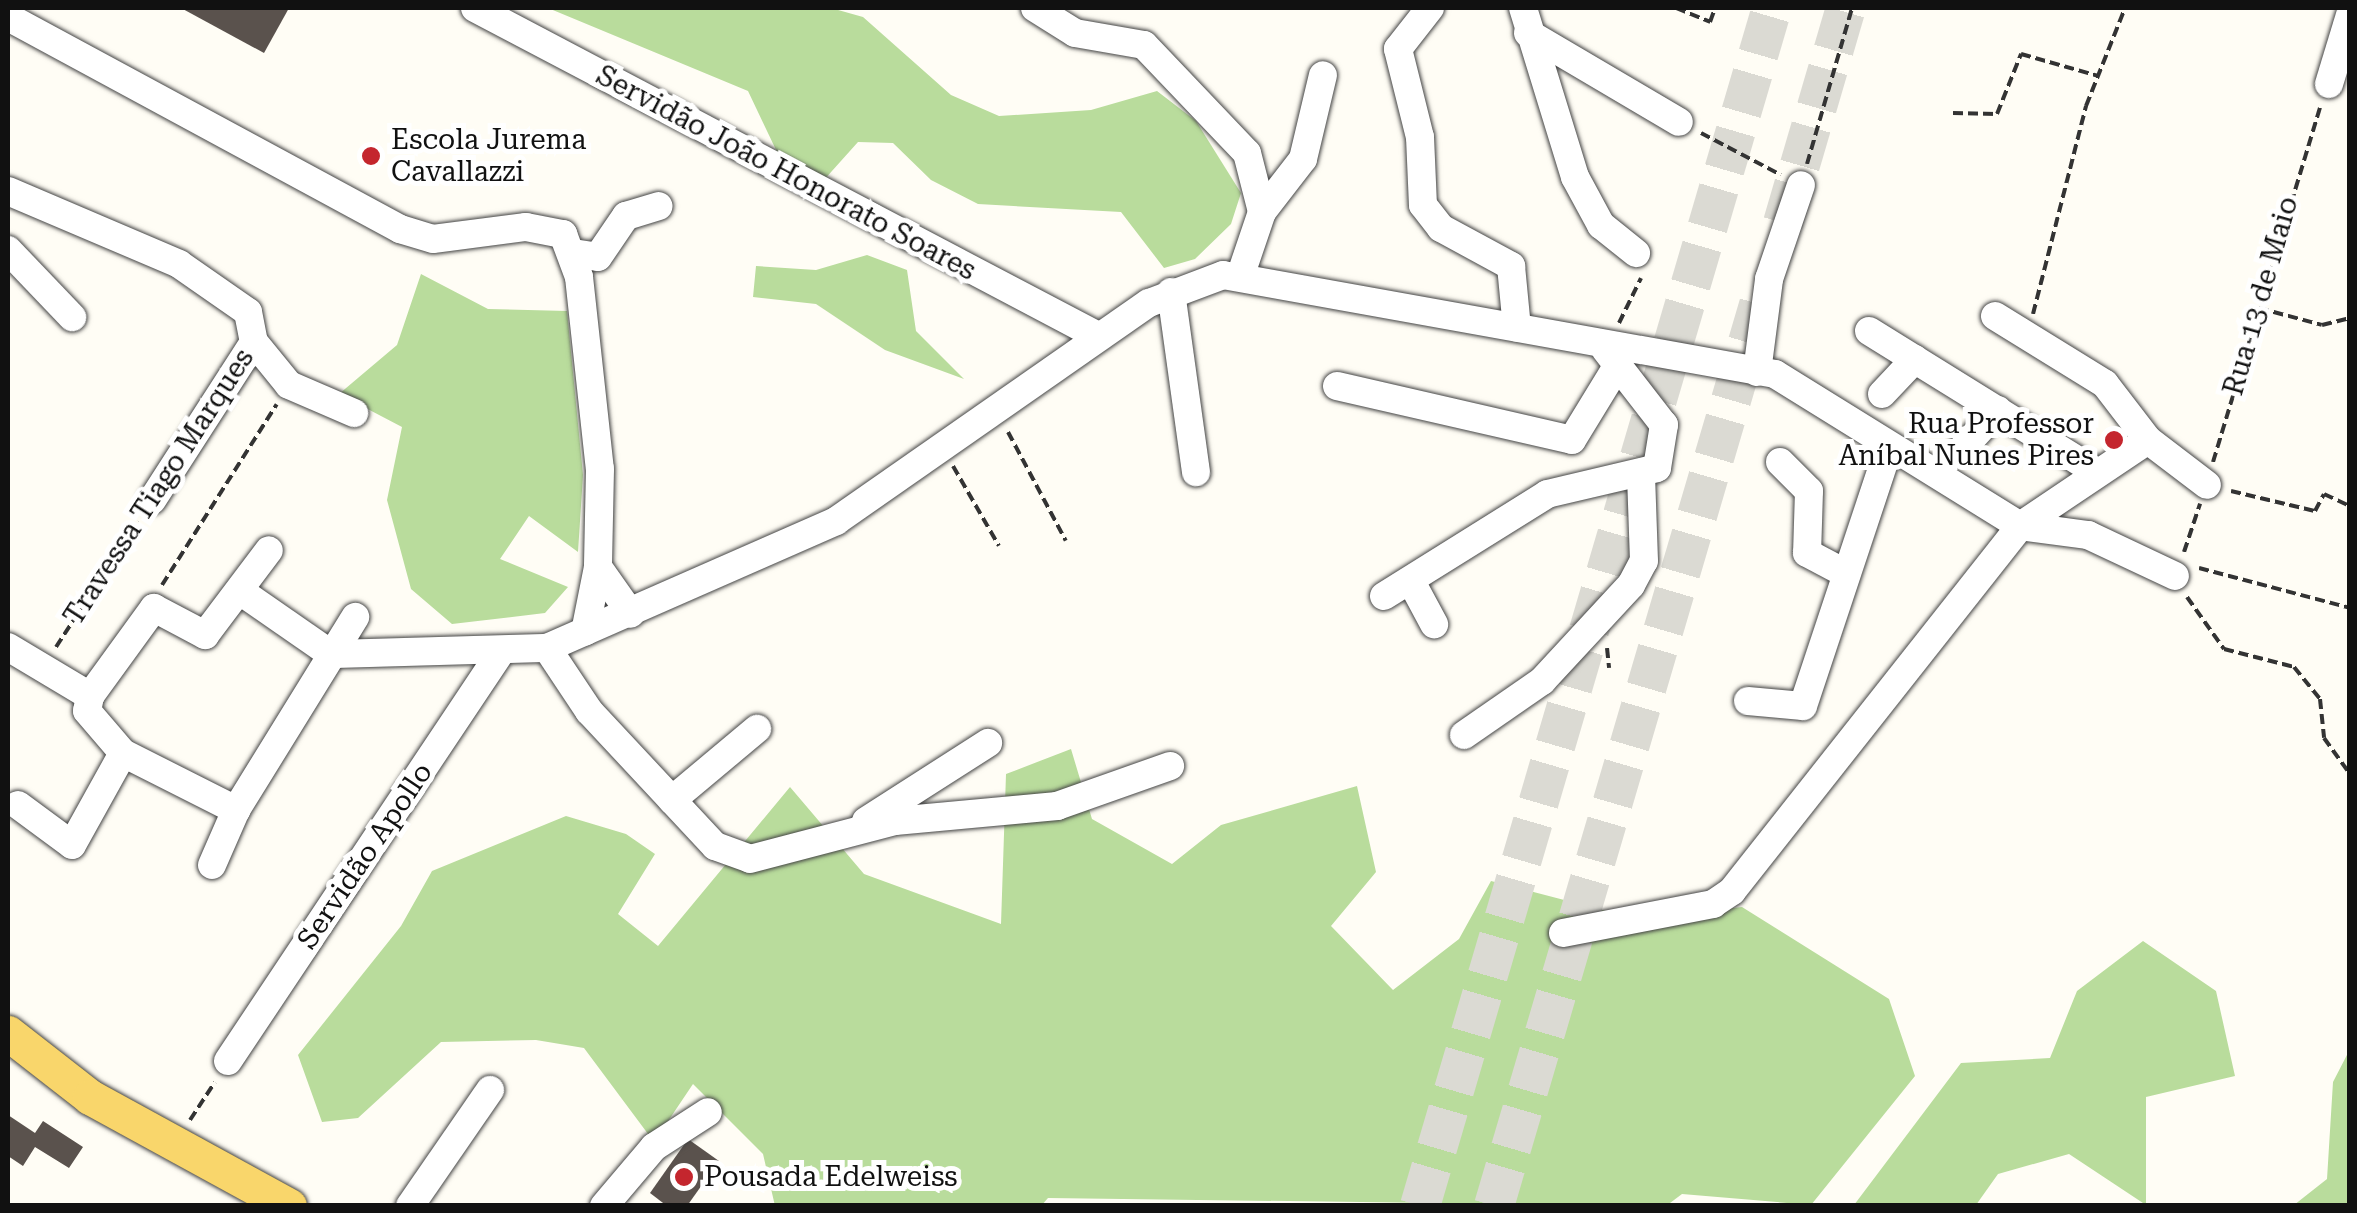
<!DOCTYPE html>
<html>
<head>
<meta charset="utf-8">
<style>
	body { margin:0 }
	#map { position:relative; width:2357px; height:1213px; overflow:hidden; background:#fffdf5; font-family:"Roboto Serif",serif }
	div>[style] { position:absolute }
	.forest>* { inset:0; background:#b9dc9c }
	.building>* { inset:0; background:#5a524d }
	.highway-tunnel>* { height:40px; margin-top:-20px; transform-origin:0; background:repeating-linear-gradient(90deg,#dbdad3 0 40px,transparent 0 60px) }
	.path>* { height:4px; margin-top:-2px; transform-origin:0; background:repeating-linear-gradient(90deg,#333 0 10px,transparent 0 15px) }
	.roads { filter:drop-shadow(0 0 2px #444) drop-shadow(0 0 2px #444) }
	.minor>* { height:28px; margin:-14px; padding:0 14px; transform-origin:14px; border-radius:14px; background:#fff }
	.major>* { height:35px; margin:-17.5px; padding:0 17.5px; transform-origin:17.5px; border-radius:17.5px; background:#f9d66b }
	.dots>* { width:28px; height:28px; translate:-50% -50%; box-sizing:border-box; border:5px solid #fff; border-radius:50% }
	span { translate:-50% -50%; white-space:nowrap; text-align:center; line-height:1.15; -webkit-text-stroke:10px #fff; paint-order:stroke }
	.poi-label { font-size:28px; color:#111 }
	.left { translate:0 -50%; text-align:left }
	.right { translate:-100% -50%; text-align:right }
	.street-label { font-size:28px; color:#111 }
	.frame { position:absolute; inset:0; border:10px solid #111; pointer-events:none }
</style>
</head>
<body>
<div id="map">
	<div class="forest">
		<i style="clip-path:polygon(548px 8px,831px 8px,863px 17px,951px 95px,999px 116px,1091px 110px,1157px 91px,1196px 121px,1241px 193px,1231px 224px,1195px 259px,1164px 268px,1121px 212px,978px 204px,931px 180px,893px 143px,858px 142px,823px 181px,777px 152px,748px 91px)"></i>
		<i style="clip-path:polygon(867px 255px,907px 270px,916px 331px,964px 379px,885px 350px,816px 304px,753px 297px,756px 266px,816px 270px)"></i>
		<i style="clip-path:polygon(421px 274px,488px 309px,567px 311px,583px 475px,578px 552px,529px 516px,500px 559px,568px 587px,545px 613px,452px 624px,411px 589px,387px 500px,402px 427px,339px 394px,397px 345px)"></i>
		<i style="clip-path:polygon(1071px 749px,1092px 819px,1172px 864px,1221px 825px,1357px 786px,1376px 872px,1331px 926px,1393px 990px,1459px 939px,1491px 881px,1637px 919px,1742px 907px,1889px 999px,1915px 1076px,1811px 1205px,1682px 1194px,1666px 1206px,1048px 1198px,1041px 1206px,775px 1206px,763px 1154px,693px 1084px,654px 1142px,584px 1048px,536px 1040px,441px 1042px,358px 1118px,322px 1122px,298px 1055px,401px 926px,432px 871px,566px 816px,626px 834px,655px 854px,618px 914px,658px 946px,790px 787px,864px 874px,1001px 924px,1006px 774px)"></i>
		<i style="clip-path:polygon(2143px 941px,2216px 991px,2235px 1076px,2146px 1097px,2146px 1205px,2069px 1154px,1998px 1174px,1976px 1205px,1854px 1205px,1961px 1063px,2050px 1058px,2077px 991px)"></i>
		<i style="clip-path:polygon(2349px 1051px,2349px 1205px,2294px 1205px,2327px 1179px,2333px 1082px)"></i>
	</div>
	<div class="building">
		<i style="clip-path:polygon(181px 8px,289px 8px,264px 53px)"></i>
		<i style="clip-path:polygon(8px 1115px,35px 1133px,43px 1121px,83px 1147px,69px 1168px,35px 1147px,23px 1166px,8px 1156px)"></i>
		<i style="clip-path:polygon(688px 1139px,719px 1161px,687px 1206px,667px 1206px,650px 1193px)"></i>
	</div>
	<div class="highway-tunnel">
		<i style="left:1783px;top:223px;width:224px;rotate:-73.7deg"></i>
		<i style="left:1420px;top:1206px;width:1249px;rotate:-73.63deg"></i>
		<i style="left:1494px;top:1206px;width:946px;rotate:-73.61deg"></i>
	</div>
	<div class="path">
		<i style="left:1676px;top:8px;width:37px;rotate:22deg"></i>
		<i style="left:1710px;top:22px;width:15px;rotate:-70deg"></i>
		<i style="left:1953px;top:113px;width:44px;rotate:1.3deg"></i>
		<i style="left:1997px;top:114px;width:65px;rotate:-68.2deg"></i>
		<i style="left:2021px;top:54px;width:80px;rotate:15.9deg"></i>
		<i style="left:1701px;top:133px;width:90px;rotate:27.7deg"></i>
		<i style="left:1807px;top:164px;width:162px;rotate:-73.9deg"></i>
		<i style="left:2259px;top:308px;width:65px;rotate:15.1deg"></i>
		<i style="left:2322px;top:325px;width:29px;rotate:-14deg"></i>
		<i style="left:2033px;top:314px;width:215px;rotate:-75.7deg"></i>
		<i style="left:2086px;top:106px;width:105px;rotate:-68.3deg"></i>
		<i style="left:1619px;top:323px;width:50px;rotate:-63.9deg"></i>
		<i style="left:1008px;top:432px;width:123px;rotate:62deg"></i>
		<i style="left:2213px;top:462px;width:370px;rotate:-73.2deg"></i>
		<i style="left:953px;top:466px;width:92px;rotate:60.1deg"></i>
		<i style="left:2231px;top:491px;width:86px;rotate:13.4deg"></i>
		<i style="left:2315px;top:511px;width:19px;rotate:-62deg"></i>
		<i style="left:2324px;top:494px;width:29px;rotate:25deg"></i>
		<i style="left:2184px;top:552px;width:51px;rotate:-71.6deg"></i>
		<i style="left:2199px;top:568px;width:156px;rotate:14.8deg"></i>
		<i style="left:162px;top:585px;width:214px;rotate:-57.6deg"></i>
		<i style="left:2187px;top:597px;width:64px;rotate:54.6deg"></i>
		<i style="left:2224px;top:649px;width:72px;rotate:14.4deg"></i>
		<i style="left:2294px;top:667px;width:41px;rotate:50.9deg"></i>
		<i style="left:2320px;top:699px;width:39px;rotate:84deg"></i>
		<i style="left:2324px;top:738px;width:44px;rotate:54.2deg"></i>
		<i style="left:56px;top:647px;width:150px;rotate:-56.9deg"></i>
		<i style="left:1607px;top:648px;width:20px;rotate:84deg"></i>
		<i style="left:190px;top:1120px;width:45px;rotate:-56.7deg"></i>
	</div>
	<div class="roads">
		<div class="minor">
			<i style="left:475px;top:8px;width:704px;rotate:27.77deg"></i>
			<i style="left:1035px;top:8px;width:47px;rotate:32deg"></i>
			<i style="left:1075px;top:33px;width:70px;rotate:9.9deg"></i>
			<i style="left:1144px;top:45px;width:149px;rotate:46.4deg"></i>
			<i style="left:1247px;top:153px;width:61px;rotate:75.7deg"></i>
			<i style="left:1262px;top:212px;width:65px;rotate:108.7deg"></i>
			<i style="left:1430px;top:8px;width:52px;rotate:128deg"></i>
			<i style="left:1398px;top:49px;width:91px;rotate:76deg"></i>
			<i style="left:1420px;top:137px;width:68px;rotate:87.5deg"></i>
			<i style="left:1423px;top:205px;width:29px;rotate:52deg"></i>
			<i style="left:1441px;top:228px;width:80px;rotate:28.5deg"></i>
			<i style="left:1511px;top:266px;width:62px;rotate:84.5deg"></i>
			<i style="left:1523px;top:8px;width:177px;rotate:72.9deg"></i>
			<i style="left:1575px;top:177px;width:55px;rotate:61.6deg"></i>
			<i style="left:1601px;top:225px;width:45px;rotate:38.7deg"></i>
			<i style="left:8px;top:17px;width:446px;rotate:28.4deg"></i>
			<i style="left:400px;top:229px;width:34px;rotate:17deg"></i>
			<i style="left:433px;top:239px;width:94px;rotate:-7.4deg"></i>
			<i style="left:526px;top:227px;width:38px;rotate:11deg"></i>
			<i style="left:563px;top:234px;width:46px;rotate:69.6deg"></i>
			<i style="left:579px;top:277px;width:193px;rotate:83.8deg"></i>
			<i style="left:600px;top:469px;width:98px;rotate:91.2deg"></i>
			<i style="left:598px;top:567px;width:66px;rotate:101.3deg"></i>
			<i style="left:1528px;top:33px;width:175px;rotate:30.5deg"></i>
			<i style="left:2329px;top:84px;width:72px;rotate:-73.1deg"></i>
			<i style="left:8px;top:191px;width:186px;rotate:23.1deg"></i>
			<i style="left:179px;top:264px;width:84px;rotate:34.8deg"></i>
			<i style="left:248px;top:312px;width:31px;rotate:79deg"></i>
			<i style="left:254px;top:342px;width:188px;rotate:122.8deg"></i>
			<i style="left:1262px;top:212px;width:67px;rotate:-52.3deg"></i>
			<i style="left:1303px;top:159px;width:86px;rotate:-76.6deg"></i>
			<i style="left:8px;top:250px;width:93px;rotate:46.3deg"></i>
			<i style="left:573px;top:253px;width:25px;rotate:9deg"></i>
			<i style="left:598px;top:257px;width:50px;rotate:-55.7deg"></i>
			<i style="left:626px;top:216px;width:34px;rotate:-17deg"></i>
			<i style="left:1171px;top:292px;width:182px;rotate:82.1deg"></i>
			<i style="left:1995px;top:316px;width:129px;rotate:31.7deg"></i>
			<i style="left:2105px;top:384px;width:71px;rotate:52.5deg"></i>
			<i style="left:1869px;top:331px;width:264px;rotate:31.8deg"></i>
			<i style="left:254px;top:342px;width:55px;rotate:50.9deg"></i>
			<i style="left:289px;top:385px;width:71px;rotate:23.3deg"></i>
			<i style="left:1757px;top:372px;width:94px;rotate:-82.6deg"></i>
			<i style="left:1769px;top:279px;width:99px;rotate:-71.2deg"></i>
			<i style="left:1337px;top:386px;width:241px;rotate:12.9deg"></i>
			<i style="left:1572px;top:440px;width:90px;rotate:-58.6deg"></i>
			<i style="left:1882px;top:394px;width:48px;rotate:-46.7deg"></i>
			<i style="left:1962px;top:449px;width:53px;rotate:-47.3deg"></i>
			<i style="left:1780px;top:462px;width:41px;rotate:45deg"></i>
			<i style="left:1809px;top:491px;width:62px;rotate:91.8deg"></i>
			<i style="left:1807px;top:553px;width:43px;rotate:27.8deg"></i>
			<i style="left:598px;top:567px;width:57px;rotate:54.9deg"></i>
			<i style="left:1412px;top:583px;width:47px;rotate:61.8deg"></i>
			<i style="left:240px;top:591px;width:111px;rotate:34.7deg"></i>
			<i style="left:331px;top:654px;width:216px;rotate:-1.6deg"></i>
			<i style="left:547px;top:648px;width:316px;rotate:-23.7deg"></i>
			<i style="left:836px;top:521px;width:381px;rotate:-34.9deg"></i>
			<i style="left:1149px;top:303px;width:79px;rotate:-20.7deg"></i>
			<i style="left:1223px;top:275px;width:561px;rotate:10.17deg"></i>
			<i style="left:1775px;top:374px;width:288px;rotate:31.8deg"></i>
			<i style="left:2020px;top:526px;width:154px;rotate:-33.9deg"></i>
			<i style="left:2148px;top:440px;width:74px;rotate:37.3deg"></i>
			<i style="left:1384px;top:596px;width:192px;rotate:-32deg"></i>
			<i style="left:1547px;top:494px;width:113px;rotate:-13.3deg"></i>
			<i style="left:1657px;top:468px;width:44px;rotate:-80.8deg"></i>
			<i style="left:1664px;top:425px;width:96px;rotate:-127.8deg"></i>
			<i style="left:8px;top:647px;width:96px;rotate:30.9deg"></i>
			<i style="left:90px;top:696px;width:15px;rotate:101deg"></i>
			<i style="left:87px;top:711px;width:55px;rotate:49.4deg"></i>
			<i style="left:123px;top:753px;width:127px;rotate:26.8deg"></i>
			<i style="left:547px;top:648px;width:76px;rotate:56.3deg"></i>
			<i style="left:589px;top:711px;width:185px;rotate:47deg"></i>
			<i style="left:715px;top:846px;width:37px;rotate:20deg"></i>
			<i style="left:750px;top:859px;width:150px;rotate:-14.7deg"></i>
			<i style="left:895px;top:821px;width:163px;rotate:-5.3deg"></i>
			<i style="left:1057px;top:806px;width:120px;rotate:-19.5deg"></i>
			<i style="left:90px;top:696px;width:109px;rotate:-54deg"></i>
			<i style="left:154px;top:608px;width:58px;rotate:27.9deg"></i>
			<i style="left:205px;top:635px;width:106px;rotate:-53deg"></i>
			<i style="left:1748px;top:701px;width:55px;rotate:5.2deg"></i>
			<i style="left:1803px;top:706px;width:273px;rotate:-71.6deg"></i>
			<i style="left:1464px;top:735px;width:95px;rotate:-34.7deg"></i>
			<i style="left:1542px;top:681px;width:131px;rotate:-47.2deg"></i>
			<i style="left:1631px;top:585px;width:27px;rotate:-62deg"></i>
			<i style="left:1644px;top:561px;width:84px;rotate:-92deg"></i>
			<i style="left:672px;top:800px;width:111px;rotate:-39.9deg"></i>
			<i style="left:18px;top:805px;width:67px;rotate:36.5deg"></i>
			<i style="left:72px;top:845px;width:105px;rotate:-61deg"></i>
			<i style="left:866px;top:821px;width:145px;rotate:-32.6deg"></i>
			<i style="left:212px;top:865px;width:60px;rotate:-66.4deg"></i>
			<i style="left:236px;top:810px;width:227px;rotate:-58.3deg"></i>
			<i style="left:1563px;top:933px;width:153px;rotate:-10.9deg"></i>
			<i style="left:1713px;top:904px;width:23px;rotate:-34deg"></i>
			<i style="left:1732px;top:891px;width:465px;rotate:-51.7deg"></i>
			<i style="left:2020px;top:526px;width:69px;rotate:7.5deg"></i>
			<i style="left:2088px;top:535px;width:96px;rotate:25.2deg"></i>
			<i style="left:228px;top:1061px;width:492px;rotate:-56.3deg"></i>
			<i style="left:410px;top:1206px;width:141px;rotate:-55.4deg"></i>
			<i style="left:604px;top:1206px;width:77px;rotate:-49.7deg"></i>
			<i style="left:654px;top:1147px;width:64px;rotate:-32.9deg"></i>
		</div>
		<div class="major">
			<i style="left:8px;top:1033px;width:104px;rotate:38deg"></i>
			<i style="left:90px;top:1097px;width:227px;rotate:28.7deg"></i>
		</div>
	</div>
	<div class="dots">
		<i style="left:371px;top:156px;background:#c4262e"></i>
		<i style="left:2114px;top:440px;background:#c4262e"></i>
		<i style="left:684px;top:1177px;background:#c4262e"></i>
	</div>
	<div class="poi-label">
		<span class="left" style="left:391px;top:156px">Escola Jurema<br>Cavallazzi</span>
		<span class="right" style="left:2094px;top:440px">Rua Professor<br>Aníbal Nunes Pires</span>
		<span class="left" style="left:704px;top:1177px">Pousada Edelweiss</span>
	</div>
	<div class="street-label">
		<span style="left:786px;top:173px;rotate:28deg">Servidão João Honorato Soares</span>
		<span style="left:2261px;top:296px;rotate:-74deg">Rua 13 de Maio</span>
		<span style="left:159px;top:487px;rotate:-57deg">Travessa Tiago Marques</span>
		<span style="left:365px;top:856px;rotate:-56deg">Servidão Apollo</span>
	</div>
	<div class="frame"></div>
</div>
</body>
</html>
